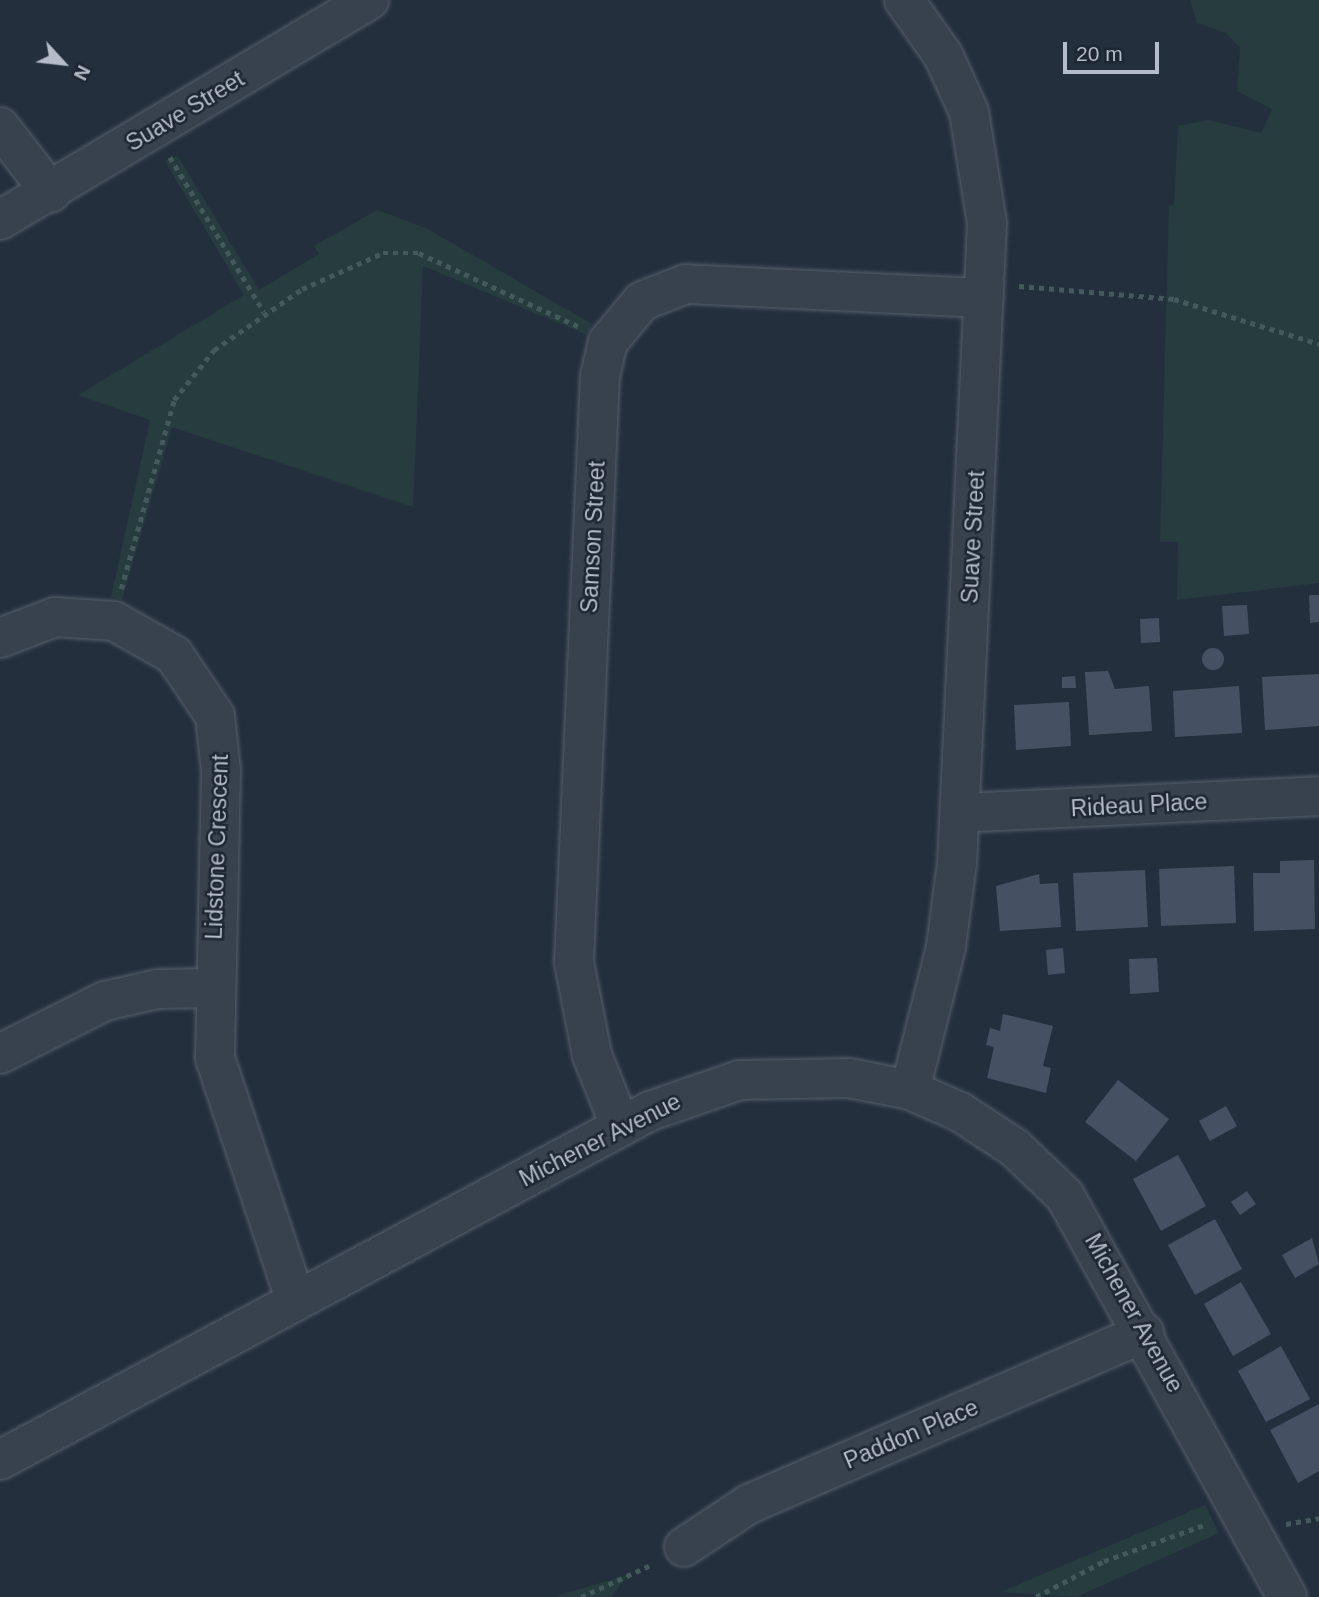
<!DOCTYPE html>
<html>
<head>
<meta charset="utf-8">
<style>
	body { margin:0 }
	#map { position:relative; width:1319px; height:1597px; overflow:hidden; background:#242f3e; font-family:Helvetica,sans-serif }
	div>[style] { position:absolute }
	.green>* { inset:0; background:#263c3f }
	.building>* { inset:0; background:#455162 }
	.round { border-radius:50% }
	.path>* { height:4.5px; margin-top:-2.25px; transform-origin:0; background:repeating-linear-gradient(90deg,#44595c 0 5px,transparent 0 10px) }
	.roads { filter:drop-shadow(0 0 2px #565f6c) drop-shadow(0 0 2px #565f6c) }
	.minor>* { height:38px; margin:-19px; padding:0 19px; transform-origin:19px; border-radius:19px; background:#38414e }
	span { translate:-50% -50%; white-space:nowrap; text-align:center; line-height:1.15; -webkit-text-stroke:5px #1d2633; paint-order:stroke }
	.street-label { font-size:23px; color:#b4bcc9 }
	.north { position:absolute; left:28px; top:28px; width:70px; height:70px; -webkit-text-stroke:5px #1d2633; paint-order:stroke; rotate:117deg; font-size:19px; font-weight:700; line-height:28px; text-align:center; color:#b4bcc9 }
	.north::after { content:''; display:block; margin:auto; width:24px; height:32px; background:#b4bcc9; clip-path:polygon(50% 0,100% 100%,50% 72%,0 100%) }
	.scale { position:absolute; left:1063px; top:42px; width:96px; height:32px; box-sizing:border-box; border:4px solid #b4bcc9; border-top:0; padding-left:9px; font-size:21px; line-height:24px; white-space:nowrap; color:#b4bcc9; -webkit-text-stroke:5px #1d2633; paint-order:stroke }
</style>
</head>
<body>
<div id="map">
	<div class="green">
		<i style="clip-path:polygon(1190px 0,1319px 0,1319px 583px,1177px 600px,1178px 542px,1160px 542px,1169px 206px,1174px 205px,1178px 126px,1209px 120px,1261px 133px,1272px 109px,1237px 91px,1240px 48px,1226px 33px,1197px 23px)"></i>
		<i style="clip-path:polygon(178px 156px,259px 290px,319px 254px,314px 246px,377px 210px,426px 228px,592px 324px,587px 335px,423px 266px,413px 507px,172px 427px,122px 600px,111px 597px,150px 420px,78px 395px,244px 295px,165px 161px)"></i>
		<i style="clip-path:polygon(1205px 1505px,1219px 1533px,1076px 1597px,1001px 1592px)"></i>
		<i style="clip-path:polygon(628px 1575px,611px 1597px,555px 1597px,562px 1594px)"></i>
	</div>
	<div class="building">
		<i style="clip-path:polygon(1309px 595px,1319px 595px,1319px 622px,1310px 623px)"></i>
		<i style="clip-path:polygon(1247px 605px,1249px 634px,1224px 636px,1222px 606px)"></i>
		<i style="clip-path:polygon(1159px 618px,1160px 642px,1141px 643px,1140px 619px)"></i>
		<i class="round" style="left:1202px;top:648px;width:22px;height:22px"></i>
		<i style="clip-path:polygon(1108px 671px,1115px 689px,1149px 686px,1152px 731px,1089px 735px,1085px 672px)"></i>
		<i style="clip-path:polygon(1319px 674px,1319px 726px,1265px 730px,1262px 677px)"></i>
		<i style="clip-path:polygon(1075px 676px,1076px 688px,1062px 688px,1062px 677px)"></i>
		<i style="clip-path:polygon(1239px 686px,1242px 733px,1175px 737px,1173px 691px)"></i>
		<i style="clip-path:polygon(1069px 702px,1071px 746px,1016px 750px,1014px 705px)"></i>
		<i style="clip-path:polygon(1314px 860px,1315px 929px,1254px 931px,1253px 873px,1280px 873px,1280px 861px)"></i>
		<i style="clip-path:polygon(1234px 866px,1236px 923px,1161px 926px,1159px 869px)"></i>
		<i style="clip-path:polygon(1145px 870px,1148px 927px,1076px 931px,1073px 873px)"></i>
		<i style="clip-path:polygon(1039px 874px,1040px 884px,1058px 883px,1061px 927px,1000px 931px,996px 886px)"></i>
		<i style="clip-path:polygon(1063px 948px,1065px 973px,1048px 975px,1046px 950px)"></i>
		<i style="clip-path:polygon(1157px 958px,1159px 992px,1130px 994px,1129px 959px)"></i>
		<i style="clip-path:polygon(1003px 1014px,1053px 1026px,1043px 1066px,1051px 1068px,1046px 1093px,987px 1078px,994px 1047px,986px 1045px,990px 1028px,1000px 1031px)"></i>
		<i style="clip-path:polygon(1118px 1080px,1169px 1119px,1136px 1161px,1085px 1122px)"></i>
		<i style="clip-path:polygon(1226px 1106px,1237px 1126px,1210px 1141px,1199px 1121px)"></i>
		<i style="clip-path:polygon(1178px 1155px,1206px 1206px,1161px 1231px,1133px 1179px)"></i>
		<i style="clip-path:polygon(1247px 1191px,1256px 1204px,1240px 1215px,1231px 1202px)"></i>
		<i style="clip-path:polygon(1215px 1219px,1242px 1269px,1195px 1295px,1168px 1245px)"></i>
		<i style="clip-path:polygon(1312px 1238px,1319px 1264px,1295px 1278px,1282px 1255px)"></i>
		<i style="clip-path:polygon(1241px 1282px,1271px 1334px,1233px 1356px,1204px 1304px)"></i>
		<i style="clip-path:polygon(1281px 1346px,1310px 1399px,1266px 1422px,1238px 1371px)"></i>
		<i style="clip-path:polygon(1319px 1404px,1319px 1471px,1298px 1483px,1270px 1430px)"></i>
	</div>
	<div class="path">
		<i style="left:170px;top:157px;width:181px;rotate:58.8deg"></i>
		<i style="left:1019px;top:286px;width:156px;rotate:4.8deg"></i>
		<i style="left:1174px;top:299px;width:152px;rotate:17.2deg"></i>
		<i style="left:121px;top:589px;width:196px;rotate:-74.3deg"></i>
		<i style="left:174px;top:400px;width:64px;rotate:-51.3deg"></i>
		<i style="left:214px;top:350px;width:107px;rotate:-34.7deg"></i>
		<i style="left:302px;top:289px;width:89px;rotate:-24deg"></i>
		<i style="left:383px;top:253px;width:36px"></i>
		<i style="left:419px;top:253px;width:177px;rotate:24.7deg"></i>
		<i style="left:1286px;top:1524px;width:34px;rotate:-10deg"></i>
		<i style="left:581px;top:1597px;width:79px;rotate:-24.6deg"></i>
		<i style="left:1036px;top:1597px;width:77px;rotate:-27.9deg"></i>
		<i style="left:1104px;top:1561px;width:109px;rotate:-19.8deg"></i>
	</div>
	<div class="roads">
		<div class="minor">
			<i style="left:904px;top:0;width:67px;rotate:54.7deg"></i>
			<i style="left:943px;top:55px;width:63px;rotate:65.5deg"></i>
			<i style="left:969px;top:112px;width:112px;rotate:80.8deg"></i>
			<i style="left:987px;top:223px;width:641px;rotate:92.68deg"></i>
			<i style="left:957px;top:863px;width:85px;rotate:97.5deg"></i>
			<i style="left:946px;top:947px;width:147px;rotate:104.1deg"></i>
			<i style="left:0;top:127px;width:83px;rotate:52.3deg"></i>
			<i style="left:0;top:220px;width:430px;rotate:-30.8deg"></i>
			<i style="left:0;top:638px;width:59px;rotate:-20.9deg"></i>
			<i style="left:55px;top:617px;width:59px;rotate:3.9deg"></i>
			<i style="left:114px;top:621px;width:69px;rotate:29.5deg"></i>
			<i style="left:174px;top:655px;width:73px;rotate:56.1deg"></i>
			<i style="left:215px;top:716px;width:55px;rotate:83.8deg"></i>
			<i style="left:221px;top:771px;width:287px;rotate:91.2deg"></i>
			<i style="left:215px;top:1058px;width:256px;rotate:71.6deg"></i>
			<i style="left:960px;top:813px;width:359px;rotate:-2.7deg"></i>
			<i style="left:0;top:1054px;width:118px;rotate:-26.8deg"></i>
			<i style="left:105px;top:1001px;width:54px;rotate:-12.8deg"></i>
			<i style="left:158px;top:989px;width:54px;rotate:-1.1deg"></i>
			<i style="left:620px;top:1125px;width:75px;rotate:-111.8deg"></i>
			<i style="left:592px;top:1055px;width:95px;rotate:-101deg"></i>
			<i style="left:574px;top:962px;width:587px;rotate:-87.46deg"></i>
			<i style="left:600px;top:376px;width:35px;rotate:-77deg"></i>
			<i style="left:608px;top:342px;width:53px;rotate:-50.3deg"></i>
			<i style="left:642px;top:301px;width:47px;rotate:-21.1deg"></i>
			<i style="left:686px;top:284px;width:298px;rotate:2.7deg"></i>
			<i style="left:0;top:1460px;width:738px;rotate:-28.23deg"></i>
			<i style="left:650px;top:1111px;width:95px;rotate:-19deg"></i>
			<i style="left:740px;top:1080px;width:109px;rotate:-1.1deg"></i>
			<i style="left:849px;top:1078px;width:62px;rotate:11.1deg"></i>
			<i style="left:910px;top:1090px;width:55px;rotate:23.7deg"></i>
			<i style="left:960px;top:1112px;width:66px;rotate:33.2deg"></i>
			<i style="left:1015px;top:1148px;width:69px;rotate:43.8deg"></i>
			<i style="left:1065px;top:1196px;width:458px;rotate:61deg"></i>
			<i style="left:684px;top:1547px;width:78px;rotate:-33.5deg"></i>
			<i style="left:749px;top:1504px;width:431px;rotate:-23.4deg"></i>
		</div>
	</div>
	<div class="street-label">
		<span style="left:185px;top:111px;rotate:-31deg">Suave Street</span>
		<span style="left:593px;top:537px;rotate:-87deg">Samson Street</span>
		<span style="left:973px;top:537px;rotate:-87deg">Suave Street</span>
		<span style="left:1139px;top:805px;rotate:-3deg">Rideau Place</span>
		<span style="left:217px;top:847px;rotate:-88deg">Lidstone Crescent</span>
		<span style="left:600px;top:1140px;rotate:-27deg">Michener Avenue</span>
		<span style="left:1134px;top:1313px;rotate:61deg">Michener Avenue</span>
		<span style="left:911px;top:1434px;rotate:-23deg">Paddon Place</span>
	</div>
	<div class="north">N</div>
	<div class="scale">20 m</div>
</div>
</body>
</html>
